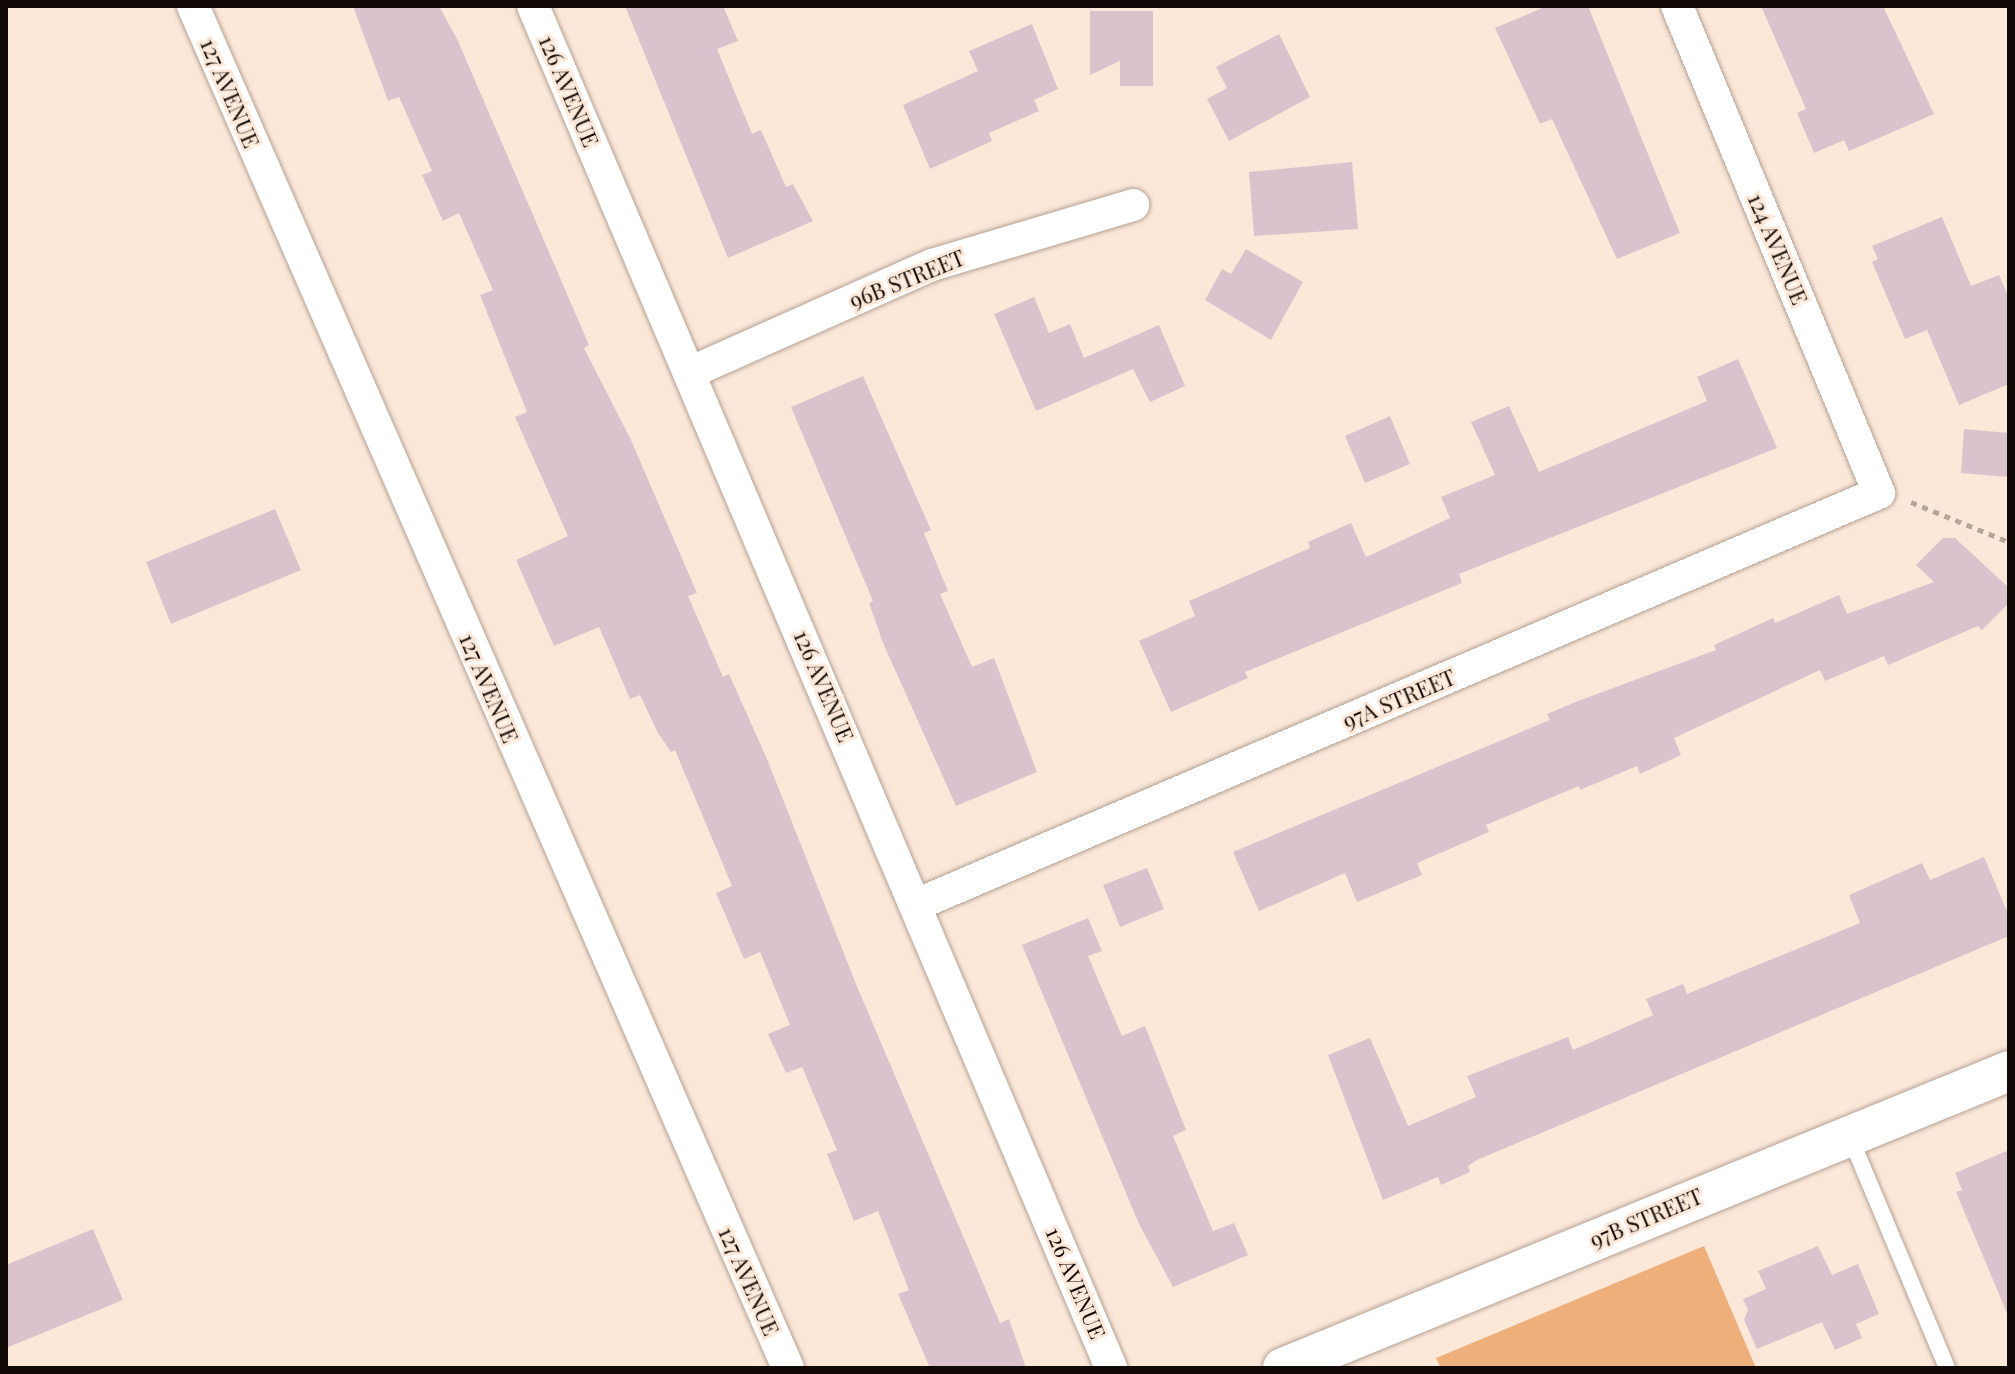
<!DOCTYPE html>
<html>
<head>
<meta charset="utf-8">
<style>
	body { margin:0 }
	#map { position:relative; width:2015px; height:1374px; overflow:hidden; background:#fce8d9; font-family:"Playfair Display",serif }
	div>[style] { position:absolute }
	.green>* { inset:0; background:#efaf7a }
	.building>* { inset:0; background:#dbc3cd }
	.path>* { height:5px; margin-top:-2.5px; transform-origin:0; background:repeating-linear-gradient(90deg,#b5a59a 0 6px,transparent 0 12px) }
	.roads { filter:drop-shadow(0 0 2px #b4a294) drop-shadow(0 0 2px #b4a294) }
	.service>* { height:16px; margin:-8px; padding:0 8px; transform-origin:8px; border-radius:8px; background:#fff }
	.minor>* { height:32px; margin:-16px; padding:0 16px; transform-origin:16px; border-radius:16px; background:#fff }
	.tertiary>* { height:40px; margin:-20px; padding:0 20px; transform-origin:20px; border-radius:20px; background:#fff }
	span { translate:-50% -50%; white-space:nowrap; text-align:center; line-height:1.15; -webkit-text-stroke:6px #fce8d9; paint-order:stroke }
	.street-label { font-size:22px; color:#110a06 }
	.frame { position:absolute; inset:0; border:8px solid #110a06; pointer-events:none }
</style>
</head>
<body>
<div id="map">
	<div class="green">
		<i style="clip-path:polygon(1704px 1246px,1756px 1368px,1441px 1368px,1436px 1358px)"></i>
	</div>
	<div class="building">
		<i style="clip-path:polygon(353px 6px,439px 6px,458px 41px,589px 345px,584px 348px,631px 440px,697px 593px,688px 596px,723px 677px,729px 674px,767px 759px,856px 984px,1000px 1323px,1009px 1319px,1026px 1368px,930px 1368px,898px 1294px,909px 1290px,878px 1211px,854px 1221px,827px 1154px,837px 1150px,802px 1067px,786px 1073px,768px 1034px,790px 1025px,760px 952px,744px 959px,716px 893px,732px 886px,675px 750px,671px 752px,658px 733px,640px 695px,630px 699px,599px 627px,554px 646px,516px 560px,568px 536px,515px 417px,527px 412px,480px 295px,493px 290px,459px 213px,443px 221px,422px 175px,432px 171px,399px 97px,388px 101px)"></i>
		<i style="clip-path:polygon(625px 6px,723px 6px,738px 41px,717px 49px,752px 134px,761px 130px,786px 187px,793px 184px,813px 221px,728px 258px)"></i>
		<i style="clip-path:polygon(1547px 6px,1588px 6px,1680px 233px,1617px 259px,1552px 119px,1540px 124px,1495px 28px)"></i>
		<i style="clip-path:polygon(1761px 6px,1883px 6px,1934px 114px,1849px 151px,1844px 140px,1814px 153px,1797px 113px,1806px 109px)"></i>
		<i style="clip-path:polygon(1090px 11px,1153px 11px,1153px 86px,1120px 86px,1120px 61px,1090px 75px)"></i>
		<i style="clip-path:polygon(1032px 24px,1058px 89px,1034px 100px,1039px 111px,989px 133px,992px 141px,930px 169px,903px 105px,978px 71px,969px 51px)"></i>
		<i style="clip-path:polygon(1279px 34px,1310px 97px,1229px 141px,1207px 99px,1227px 88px,1216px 67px)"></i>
		<i style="clip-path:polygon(1352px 162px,1358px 229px,1254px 236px,1249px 172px)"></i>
		<i style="clip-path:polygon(1942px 217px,1971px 286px,1999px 275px,2009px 298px,2009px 384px,1959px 405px,1927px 330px,1905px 339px,1872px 262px,1878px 259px,1872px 246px)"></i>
		<i style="clip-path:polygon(1246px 249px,1303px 282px,1271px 340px,1205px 300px,1222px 269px,1231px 274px)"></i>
		<i style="clip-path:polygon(1034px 297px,1049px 333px,1070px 324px,1084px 358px,1159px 325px,1185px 386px,1150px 402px,1133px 369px,1036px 411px,994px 314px)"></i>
		<i style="clip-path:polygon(1738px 359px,1777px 448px,1459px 574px,1462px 583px,1245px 672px,1248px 678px,1171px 712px,1139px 641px,1195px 616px,1189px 601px,1310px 548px,1308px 542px,1351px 523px,1366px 557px,1450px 518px,1441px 497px,1495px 475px,1471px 422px,1509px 406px,1539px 472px,1707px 401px,1697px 377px)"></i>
		<i style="clip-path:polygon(863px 376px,931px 530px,924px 533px,948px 591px,940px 594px,972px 667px,994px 658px,1037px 772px,956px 806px,883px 643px,869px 603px,873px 601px,791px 407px)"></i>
		<i style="clip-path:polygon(1390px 416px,1410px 464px,1365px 483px,1345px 436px)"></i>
		<i style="clip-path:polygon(1964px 429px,2009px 433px,2009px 477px,1961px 473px)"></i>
		<i style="clip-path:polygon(275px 509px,301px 570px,171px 624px,146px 562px)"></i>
		<i style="clip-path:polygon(1943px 538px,1955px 538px,2009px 588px,2009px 603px,1982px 630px,1978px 626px,1888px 665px,1884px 656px,1825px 681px,1820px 670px,1674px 738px,1681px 755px,1640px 774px,1637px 766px,1580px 790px,1579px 786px,1486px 825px,1489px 832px,1417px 863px,1422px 875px,1357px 902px,1345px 873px,1259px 911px,1233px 852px,1550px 720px,1547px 714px,1578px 701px,1716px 650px,1714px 645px,1773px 618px,1775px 623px,1839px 595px,1847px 614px,1934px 582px,1916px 565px)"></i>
		<i style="clip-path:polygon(1984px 857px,2009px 916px,2009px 936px,1477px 1160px,1468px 1166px,1470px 1172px,1441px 1185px,1438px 1177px,1383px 1200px,1328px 1055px,1370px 1038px,1408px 1126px,1476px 1097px,1467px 1076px,1568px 1037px,1573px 1050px,1653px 1015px,1646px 999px,1683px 984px,1687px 994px,1860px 923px,1849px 895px,1922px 863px,1930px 880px)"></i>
		<i style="clip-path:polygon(1147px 868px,1164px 909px,1120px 927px,1103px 885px)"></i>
		<i style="clip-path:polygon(1088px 918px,1102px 951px,1088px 956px,1122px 1036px,1145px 1026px,1186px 1130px,1173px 1136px,1213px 1231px,1234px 1223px,1248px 1255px,1173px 1287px,1139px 1224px,1022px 945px)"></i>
		<i style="clip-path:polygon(2009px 1150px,2009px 1318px,1956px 1192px,1962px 1190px,1955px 1173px)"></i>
		<i style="clip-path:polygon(93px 1229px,123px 1300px,6px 1348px,6px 1265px)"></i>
		<i style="clip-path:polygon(1818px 1246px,1832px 1275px,1858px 1264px,1879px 1314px,1856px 1324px,1862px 1338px,1835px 1350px,1822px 1322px,1757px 1349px,1744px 1320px,1748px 1310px,1743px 1299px,1766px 1289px,1758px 1271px)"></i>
	</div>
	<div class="path">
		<i style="left:1911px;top:502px;width:106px;rotate:22.2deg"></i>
	</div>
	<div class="roads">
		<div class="service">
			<i style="left:1850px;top:1137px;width:251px;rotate:67.2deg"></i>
		</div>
		<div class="minor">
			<i style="left:193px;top:6px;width:1486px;rotate:66.4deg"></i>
			<i style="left:533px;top:6px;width:1480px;rotate:67deg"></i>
			<i style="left:689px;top:373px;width:266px;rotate:-24deg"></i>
			<i style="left:932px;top:265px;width:210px;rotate:-16.6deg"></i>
			<i style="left:918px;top:904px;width:1045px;rotate:-23.16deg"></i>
			<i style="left:1879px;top:493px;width:527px;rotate:-112.53deg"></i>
		</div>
		<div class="tertiary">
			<i style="left:1283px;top:1368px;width:784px;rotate:-22.25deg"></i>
		</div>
	</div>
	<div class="street-label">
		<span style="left:569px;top:91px;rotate:67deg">126 AVENUE</span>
		<span style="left:230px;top:93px;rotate:67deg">127 AVENUE</span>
		<span style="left:1778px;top:249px;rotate:67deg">124 AVENUE</span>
		<span style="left:907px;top:279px;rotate:-22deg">96B STREET</span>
		<span style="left:824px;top:686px;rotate:67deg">126 AVENUE</span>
		<span style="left:489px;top:688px;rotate:67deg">127 AVENUE</span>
		<span style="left:1399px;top:699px;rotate:-23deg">97A STREET</span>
		<span style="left:1646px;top:1218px;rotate:-23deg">97B STREET</span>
		<span style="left:749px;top:1281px;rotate:66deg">127 AVENUE</span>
		<span style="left:1076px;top:1283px;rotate:67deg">126 AVENUE</span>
	</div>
	<div class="frame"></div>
</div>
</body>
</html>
